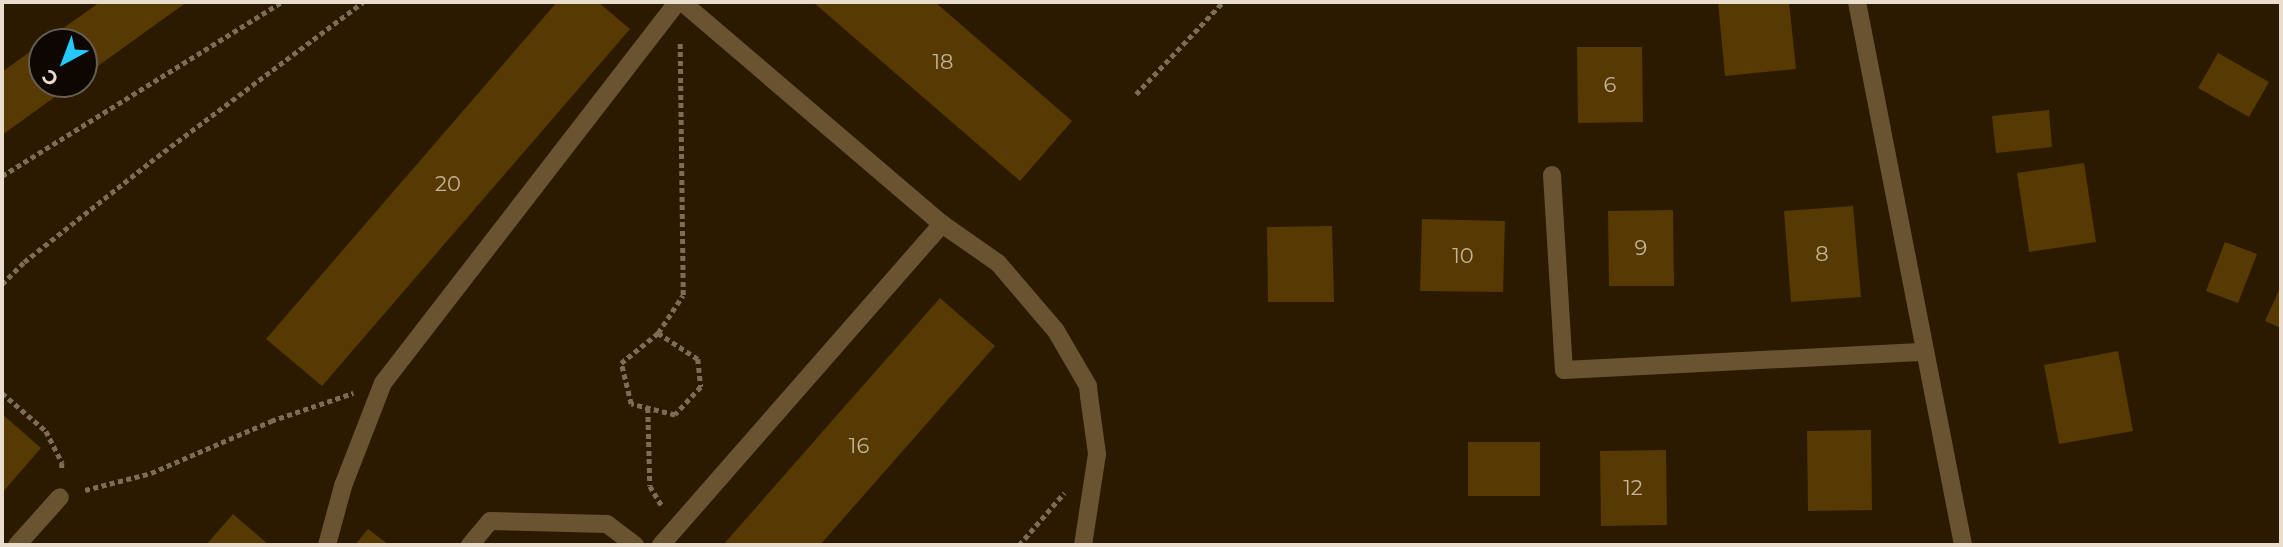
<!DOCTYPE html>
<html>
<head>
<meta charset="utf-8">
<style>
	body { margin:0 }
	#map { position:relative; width:2283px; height:547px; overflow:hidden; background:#2b1a00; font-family:Montserrat,sans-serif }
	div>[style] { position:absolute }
	.building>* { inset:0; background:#573a01 }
	.path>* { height:4.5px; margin-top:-2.25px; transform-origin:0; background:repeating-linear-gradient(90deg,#7c6d57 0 5px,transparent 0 8.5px) }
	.minor>* { height:18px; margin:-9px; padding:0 9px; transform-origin:9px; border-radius:9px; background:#6a5331 }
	span { translate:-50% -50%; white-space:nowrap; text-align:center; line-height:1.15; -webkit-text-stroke:6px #0e0701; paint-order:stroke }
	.number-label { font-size:21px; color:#c4b49a }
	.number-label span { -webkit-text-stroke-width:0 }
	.frame { position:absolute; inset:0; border:4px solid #e9ddcd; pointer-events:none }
	.north { position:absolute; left:28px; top:28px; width:70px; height:70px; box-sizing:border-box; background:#0e0701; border:2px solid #665d53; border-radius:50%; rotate:221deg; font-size:19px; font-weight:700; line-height:28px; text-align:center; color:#e9ddcd }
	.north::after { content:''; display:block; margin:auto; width:24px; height:32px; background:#24c9fe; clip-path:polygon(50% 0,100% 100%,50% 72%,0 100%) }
</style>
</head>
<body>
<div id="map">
	<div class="building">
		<i style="clip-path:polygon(100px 2px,187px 2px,84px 76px,84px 42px,44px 42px)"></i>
		<i style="clip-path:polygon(557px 2px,598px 2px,630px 29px,322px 386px,266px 339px)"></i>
		<i style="clip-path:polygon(813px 2px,935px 2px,1072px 121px,1020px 181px)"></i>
		<i style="clip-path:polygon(1718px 2px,1789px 2px,1796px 69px,1725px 76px)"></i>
		<i style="clip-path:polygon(42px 43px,42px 84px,73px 84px,2px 135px,2px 72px)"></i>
		<i style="clip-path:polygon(1577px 47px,1642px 47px,1643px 122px,1578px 123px)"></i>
		<i style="clip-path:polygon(2218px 53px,2269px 82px,2249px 117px,2198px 88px)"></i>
		<i style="clip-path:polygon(2049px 110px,2052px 147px,1996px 153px,1992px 116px)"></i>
		<i style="clip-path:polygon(2084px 163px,2096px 242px,2029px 252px,2017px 173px)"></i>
		<i style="clip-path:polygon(1853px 206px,1861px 297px,1791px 302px,1784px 211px)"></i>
		<i style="clip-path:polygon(1673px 210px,1674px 286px,1609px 286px,1608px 211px)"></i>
		<i style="clip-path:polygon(1422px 219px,1505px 221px,1503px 292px,1420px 291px)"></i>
		<i style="clip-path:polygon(1332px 226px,1334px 302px,1268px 302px,1267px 227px)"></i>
		<i style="clip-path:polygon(2225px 242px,2257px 254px,2238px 303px,2206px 291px)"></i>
		<i style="clip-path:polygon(2281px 286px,2281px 328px,2265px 321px)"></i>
		<i style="clip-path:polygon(940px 298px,995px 346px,820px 545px,723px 545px)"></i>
		<i style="clip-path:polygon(2118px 351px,2133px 431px,2059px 444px,2044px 365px)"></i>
		<i style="clip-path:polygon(2px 414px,41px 448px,2px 493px)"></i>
		<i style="clip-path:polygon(1871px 430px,1872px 510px,1808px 511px,1807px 431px)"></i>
		<i style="clip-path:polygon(1468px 442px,1540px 442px,1540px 496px,1468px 496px)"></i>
		<i style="clip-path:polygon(1666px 450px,1667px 525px,1601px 526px,1600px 451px)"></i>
		<i style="clip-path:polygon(233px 514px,269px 545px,206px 545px)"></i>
		<i style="clip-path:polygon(368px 529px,389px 545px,355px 545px)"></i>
	</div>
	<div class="path">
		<i style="left:1136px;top:94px;width:127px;rotate:-46.6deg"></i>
		<i style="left:2px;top:176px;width:329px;rotate:-31.9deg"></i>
		<i style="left:2px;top:284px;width:31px;rotate:-45deg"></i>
		<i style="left:24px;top:262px;width:161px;rotate:-38.4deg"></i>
		<i style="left:150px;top:162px;width:266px;rotate:-36.9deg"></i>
		<i style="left:658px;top:333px;width:45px;rotate:-56.7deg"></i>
		<i style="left:683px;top:295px;width:254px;rotate:-90.7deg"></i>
		<i style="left:658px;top:333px;width:48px;rotate:33deg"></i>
		<i style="left:698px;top:359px;width:28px;rotate:84deg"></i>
		<i style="left:701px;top:387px;width:38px;rotate:133deg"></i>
		<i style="left:675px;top:415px;width:45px;rotate:-166deg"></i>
		<i style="left:631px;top:404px;width:42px;rotate:-103.7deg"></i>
		<i style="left:621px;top:363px;width:48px;rotate:-39deg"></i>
		<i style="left:2px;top:393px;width:58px;rotate:40.8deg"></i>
		<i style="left:46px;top:431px;width:36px;rotate:63deg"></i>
		<i style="left:62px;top:463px;width:8px;rotate:90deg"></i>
		<i style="left:648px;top:408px;width:78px;rotate:88.5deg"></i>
		<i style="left:650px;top:486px;width:23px;rotate:59deg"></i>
		<i style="left:85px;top:490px;width:68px;rotate:-14.4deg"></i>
		<i style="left:151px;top:473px;width:131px;rotate:-23.4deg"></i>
		<i style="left:271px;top:421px;width:87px;rotate:-18.9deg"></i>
		<i style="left:1019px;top:545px;width:69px;rotate:-49.1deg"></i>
	</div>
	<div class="minor">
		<i style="left:682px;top:2px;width:342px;rotate:40.5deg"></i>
		<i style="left:942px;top:224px;width:68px;rotate:34.9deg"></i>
		<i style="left:998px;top:263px;width:89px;rotate:49.5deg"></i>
		<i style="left:1056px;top:331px;width:64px;rotate:59.8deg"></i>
		<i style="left:1088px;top:386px;width:10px;rotate:84deg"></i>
		<i style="left:1089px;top:396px;width:59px;rotate:82.1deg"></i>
		<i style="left:1097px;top:454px;width:92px;rotate:98.7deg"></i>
		<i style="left:1857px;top:2px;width:553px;rotate:78.95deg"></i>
		<i style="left:1552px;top:175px;width:195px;rotate:86.5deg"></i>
		<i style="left:1564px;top:370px;width:361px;rotate:-2.9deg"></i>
		<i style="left:17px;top:545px;width:64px;rotate:-48.1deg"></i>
		<i style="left:327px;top:545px;width:61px;rotate:-74.8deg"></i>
		<i style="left:343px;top:486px;width:110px;rotate:-68.8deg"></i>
		<i style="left:383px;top:383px;width:482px;rotate:-52.3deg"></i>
		<i style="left:470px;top:545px;width:31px;rotate:-50deg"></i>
		<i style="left:490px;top:521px;width:117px;rotate:1.5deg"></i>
		<i style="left:607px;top:524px;width:35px;rotate:37deg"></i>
		<i style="left:661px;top:545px;width:427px;rotate:-48.8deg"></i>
	</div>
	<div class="number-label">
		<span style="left:943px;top:62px">18</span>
		<span style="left:1610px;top:85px">6</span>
		<span style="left:448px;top:184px">20</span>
		<span style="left:1641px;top:248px">9</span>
		<span style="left:1822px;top:254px">8</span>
		<span style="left:1463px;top:256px">10</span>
		<span style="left:859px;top:446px">16</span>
		<span style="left:1633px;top:488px">12</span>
	</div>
	<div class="frame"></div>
	<div class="north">С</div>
</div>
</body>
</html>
